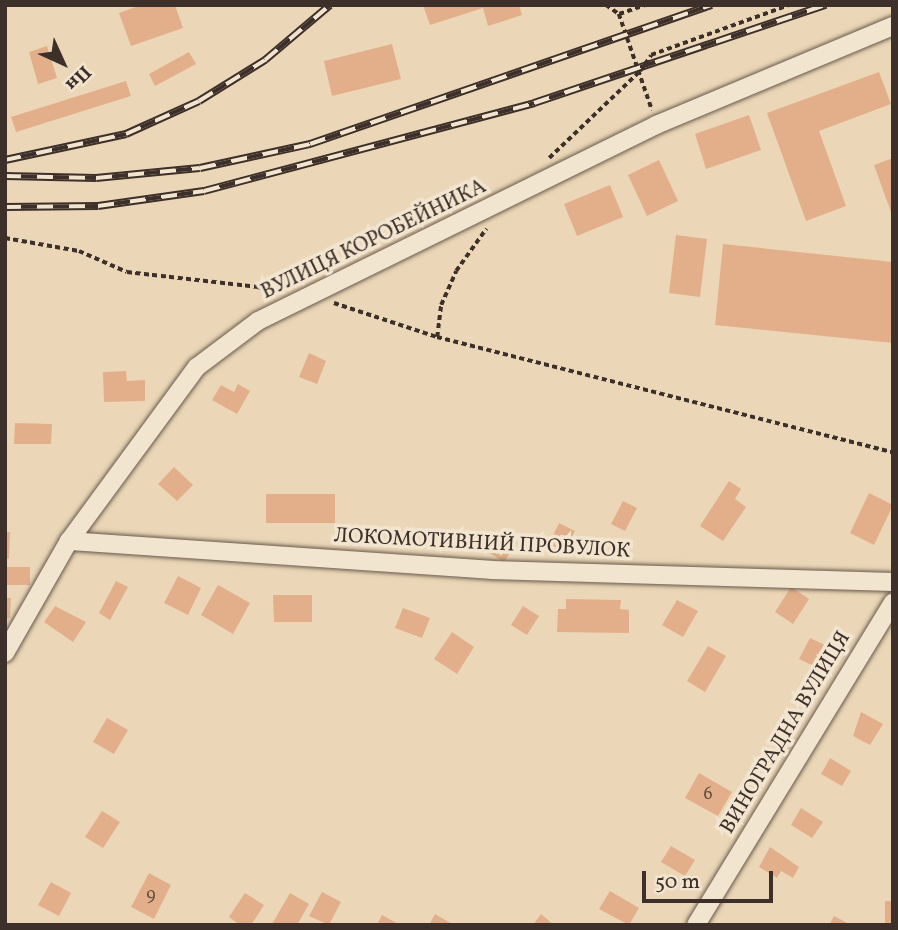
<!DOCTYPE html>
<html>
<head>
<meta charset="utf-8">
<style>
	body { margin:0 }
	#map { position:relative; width:898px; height:930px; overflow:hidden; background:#ebd7b7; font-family:Vollkorn,serif }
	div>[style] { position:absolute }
	.building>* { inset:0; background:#e3af8a }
	.path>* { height:3.5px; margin-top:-1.75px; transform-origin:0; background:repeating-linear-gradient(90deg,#3d2f29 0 5px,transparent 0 8.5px) }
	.roads { filter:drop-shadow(0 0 2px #68594c) drop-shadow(0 0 2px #68594c) }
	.minor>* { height:18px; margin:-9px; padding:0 9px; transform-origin:9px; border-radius:9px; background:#f2e5d0 }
	.rail>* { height:8px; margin-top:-4px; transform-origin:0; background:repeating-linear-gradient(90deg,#f2e5d0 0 16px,#3d2f29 0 32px); box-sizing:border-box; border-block:2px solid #3d2f29 }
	span { translate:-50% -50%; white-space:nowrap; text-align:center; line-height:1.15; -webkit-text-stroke:7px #f2e5d0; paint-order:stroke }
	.number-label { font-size:18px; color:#664f41 }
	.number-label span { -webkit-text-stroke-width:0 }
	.street-label { font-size:21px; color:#3d2f29 }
	.frame { position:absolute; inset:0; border:7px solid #3d2f29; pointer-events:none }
	.north { position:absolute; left:28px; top:28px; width:70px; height:70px; -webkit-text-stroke:5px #f2e5d0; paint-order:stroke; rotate:135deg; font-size:19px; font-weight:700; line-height:28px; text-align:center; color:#3d2f29 }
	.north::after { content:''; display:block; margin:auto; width:24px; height:32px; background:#3d2f29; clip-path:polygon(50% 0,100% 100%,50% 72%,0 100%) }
	.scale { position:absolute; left:642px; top:871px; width:131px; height:32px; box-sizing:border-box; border:4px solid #3d2f29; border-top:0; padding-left:9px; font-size:21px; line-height:24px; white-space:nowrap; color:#3d2f29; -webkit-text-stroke:5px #f2e5d0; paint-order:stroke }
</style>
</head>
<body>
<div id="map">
	<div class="building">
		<i style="clip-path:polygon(141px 5px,175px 5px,183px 28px,131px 46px,119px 13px)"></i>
		<i style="clip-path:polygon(423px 5px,519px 5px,522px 15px,488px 26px,483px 8px,430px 25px)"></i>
		<i style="clip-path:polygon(392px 44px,401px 79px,332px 96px,324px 61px)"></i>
		<i style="clip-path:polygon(47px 46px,57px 78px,38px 84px,29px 52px)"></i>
		<i style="clip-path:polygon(189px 52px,196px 64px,155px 86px,149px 74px)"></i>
		<i style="clip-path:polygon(879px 72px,891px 104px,819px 131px,846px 206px,806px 221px,767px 113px)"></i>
		<i style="clip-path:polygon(126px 81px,131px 96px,16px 132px,11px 117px)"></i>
		<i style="clip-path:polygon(749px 115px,761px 150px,706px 169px,695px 134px)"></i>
		<i style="clip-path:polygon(893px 158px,893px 215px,892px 215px,874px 165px)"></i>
		<i style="clip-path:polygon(659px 160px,678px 201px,647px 216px,628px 175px)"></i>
		<i style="clip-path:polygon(610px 185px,623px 217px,577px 236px,564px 204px)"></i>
		<i style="clip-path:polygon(676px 235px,707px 239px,700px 297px,669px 293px)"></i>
		<i style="clip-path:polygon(723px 244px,893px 262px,893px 343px,715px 325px)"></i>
		<i style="clip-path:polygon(309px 353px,326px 361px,317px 384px,299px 377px)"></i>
		<i style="clip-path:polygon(126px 371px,127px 381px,145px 380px,145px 401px,104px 402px,103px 372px)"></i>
		<i style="clip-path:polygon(238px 384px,250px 391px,237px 414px,212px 400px,221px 385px,234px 392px)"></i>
		<i style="clip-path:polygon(15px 423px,52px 424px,51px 444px,14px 444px)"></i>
		<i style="clip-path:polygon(174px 467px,193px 485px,177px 501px,158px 484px)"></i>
		<i style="clip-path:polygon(729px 481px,741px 489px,735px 499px,746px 507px,723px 541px,700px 526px)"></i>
		<i style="clip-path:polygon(869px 493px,893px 505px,874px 545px,850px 533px)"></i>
		<i style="clip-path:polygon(266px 494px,335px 494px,335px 523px,266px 523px)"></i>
		<i style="clip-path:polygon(623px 501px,637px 508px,625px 531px,611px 524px)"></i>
		<i style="clip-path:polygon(559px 523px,575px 531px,564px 552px,549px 544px)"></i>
		<i style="clip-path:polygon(5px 532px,10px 532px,9px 559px,5px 558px)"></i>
		<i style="clip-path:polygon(500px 533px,516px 543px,504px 562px,488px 552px)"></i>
		<i style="clip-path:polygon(5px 567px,30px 567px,30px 585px,5px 585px)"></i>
		<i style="clip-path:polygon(178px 576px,201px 588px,188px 615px,164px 603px)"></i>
		<i style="clip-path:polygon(116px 581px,128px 587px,110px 620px,99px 613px)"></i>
		<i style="clip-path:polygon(218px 585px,250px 603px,233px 634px,201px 615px)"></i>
		<i style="clip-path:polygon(791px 587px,809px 599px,793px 624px,775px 612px)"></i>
		<i style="clip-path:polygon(273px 595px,312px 595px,312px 622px,274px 622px)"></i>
		<i style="clip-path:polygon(5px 598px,11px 598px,10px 618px,5px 618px)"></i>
		<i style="clip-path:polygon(566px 599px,621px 600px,620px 609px,629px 610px,629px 633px,557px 632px,558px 609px,566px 609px)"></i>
		<i style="clip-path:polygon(677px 600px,698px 611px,683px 637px,662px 625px)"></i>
		<i style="clip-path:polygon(55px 606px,86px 622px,73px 642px,44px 622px)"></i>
		<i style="clip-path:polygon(523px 606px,539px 616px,527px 635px,511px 625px)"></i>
		<i style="clip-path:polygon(403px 608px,430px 618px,422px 638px,395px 628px)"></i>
		<i style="clip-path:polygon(452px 632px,474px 647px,457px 674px,434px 659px)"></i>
		<i style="clip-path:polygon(810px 638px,829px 647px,818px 668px,799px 659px)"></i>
		<i style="clip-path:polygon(708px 646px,726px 656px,705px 692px,687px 681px)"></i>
		<i style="clip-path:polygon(861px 712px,883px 724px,870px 745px,853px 736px)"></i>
		<i style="clip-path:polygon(107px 718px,128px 730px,114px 754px,93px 742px)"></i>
		<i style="clip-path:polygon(830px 758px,851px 771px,842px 786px,821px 774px)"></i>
		<i style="clip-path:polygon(699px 773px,732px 792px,718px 816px,685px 798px)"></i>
		<i style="clip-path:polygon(801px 808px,823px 822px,812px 838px,791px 825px)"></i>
		<i style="clip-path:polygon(102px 811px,120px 822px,103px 848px,85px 837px)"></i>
		<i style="clip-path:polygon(671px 846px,695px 860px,685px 876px,661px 862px)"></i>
		<i style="clip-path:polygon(770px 847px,799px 867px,793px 878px,781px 871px,777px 878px,759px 867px)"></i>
		<i style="clip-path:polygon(149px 873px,171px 885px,154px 919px,131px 907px)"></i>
		<i style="clip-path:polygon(51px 882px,71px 893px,59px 916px,38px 905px)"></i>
		<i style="clip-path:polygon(610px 891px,639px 908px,629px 925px,599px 909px)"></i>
		<i style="clip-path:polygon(322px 892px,341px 902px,329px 925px,309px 916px)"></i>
		<i style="clip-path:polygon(245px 893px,264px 905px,251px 925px,240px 925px,229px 917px)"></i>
		<i style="clip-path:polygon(290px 893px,309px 904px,297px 925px,272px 924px)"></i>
		<i style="clip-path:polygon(885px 901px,893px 901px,893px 925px,885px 925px)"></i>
		<i style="clip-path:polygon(435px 914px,454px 925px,429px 925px)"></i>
		<i style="clip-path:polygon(541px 914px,554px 925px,533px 925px)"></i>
		<i style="clip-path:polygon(382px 915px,400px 925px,377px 925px)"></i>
		<i style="clip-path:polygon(834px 916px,851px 925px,829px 925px)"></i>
	</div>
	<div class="path">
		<i style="left:606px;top:5px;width:16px;rotate:35deg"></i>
		<i style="left:619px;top:14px;width:102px;rotate:71deg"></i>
		<i style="left:619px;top:14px;width:28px;rotate:-19deg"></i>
		<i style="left:549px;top:158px;width:126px;rotate:-43.7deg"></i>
		<i style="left:640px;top:71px;width:19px;rotate:-55deg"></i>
		<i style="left:651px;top:55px;width:147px;rotate:-19.9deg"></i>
		<i style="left:5px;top:238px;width:75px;rotate:10deg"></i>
		<i style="left:79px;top:251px;width:52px;rotate:23.6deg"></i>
		<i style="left:127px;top:272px;width:132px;rotate:6.5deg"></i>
		<i style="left:258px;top:287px;width:19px;rotate:25deg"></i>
		<i style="left:334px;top:303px;width:108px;rotate:18.3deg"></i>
		<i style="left:437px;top:337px;width:470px;rotate:14.2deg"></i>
		<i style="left:437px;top:337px;width:32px;rotate:-83deg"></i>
		<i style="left:441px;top:305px;width:37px;rotate:-66deg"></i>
		<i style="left:456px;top:271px;width:52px;rotate:-54.5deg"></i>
	</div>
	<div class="roads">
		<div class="minor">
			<i style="left:69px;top:541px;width:424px;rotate:3.9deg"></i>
			<i style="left:492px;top:570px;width:401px;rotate:1.7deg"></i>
			<i style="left:5px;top:653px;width:129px;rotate:-60.3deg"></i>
			<i style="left:69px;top:541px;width:216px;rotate:-53.7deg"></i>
			<i style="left:197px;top:367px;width:76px;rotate:-37deg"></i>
			<i style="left:258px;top:321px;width:444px;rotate:-26.2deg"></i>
			<i style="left:656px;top:125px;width:257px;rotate:-22.7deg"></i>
			<i style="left:696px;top:925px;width:378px;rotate:-58.6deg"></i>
		</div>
	</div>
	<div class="rail">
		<i style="left:5px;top:160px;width:124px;rotate:-12.1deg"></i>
		<i style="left:126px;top:134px;width:80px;rotate:-24.3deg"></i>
		<i style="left:199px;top:101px;width:78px;rotate:-31.8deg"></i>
		<i style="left:265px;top:60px;width:85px;rotate:-40.2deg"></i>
		<i style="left:5px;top:176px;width:91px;rotate:1.3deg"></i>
		<i style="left:96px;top:178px;width:104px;rotate:-5.5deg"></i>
		<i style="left:200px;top:168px;width:113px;rotate:-12.3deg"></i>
		<i style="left:310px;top:144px;width:425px;rotate:-19.1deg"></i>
		<i style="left:5px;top:207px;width:93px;rotate:-0.6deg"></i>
		<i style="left:98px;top:206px;width:107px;rotate:-8.1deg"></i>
		<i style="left:204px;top:191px;width:342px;rotate:-14.9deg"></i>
		<i style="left:534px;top:103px;width:308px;rotate:-18.6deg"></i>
	</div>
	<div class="number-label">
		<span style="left:708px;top:795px">6</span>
		<span style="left:151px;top:896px">9</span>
	</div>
	<div class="street-label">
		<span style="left:374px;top:240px;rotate:-26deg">ВУЛИЦЯ КОРОБЕЙНИКА</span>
		<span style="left:482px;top:544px;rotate:3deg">ЛОКОМОТИВНИЙ ПРОВУЛОК</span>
		<span style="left:786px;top:733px;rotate:-59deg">ВИНОГРАДНА ВУЛИЦЯ</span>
	</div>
	<div class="frame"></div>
	<div class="north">Пн</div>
	<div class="scale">50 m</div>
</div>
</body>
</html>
